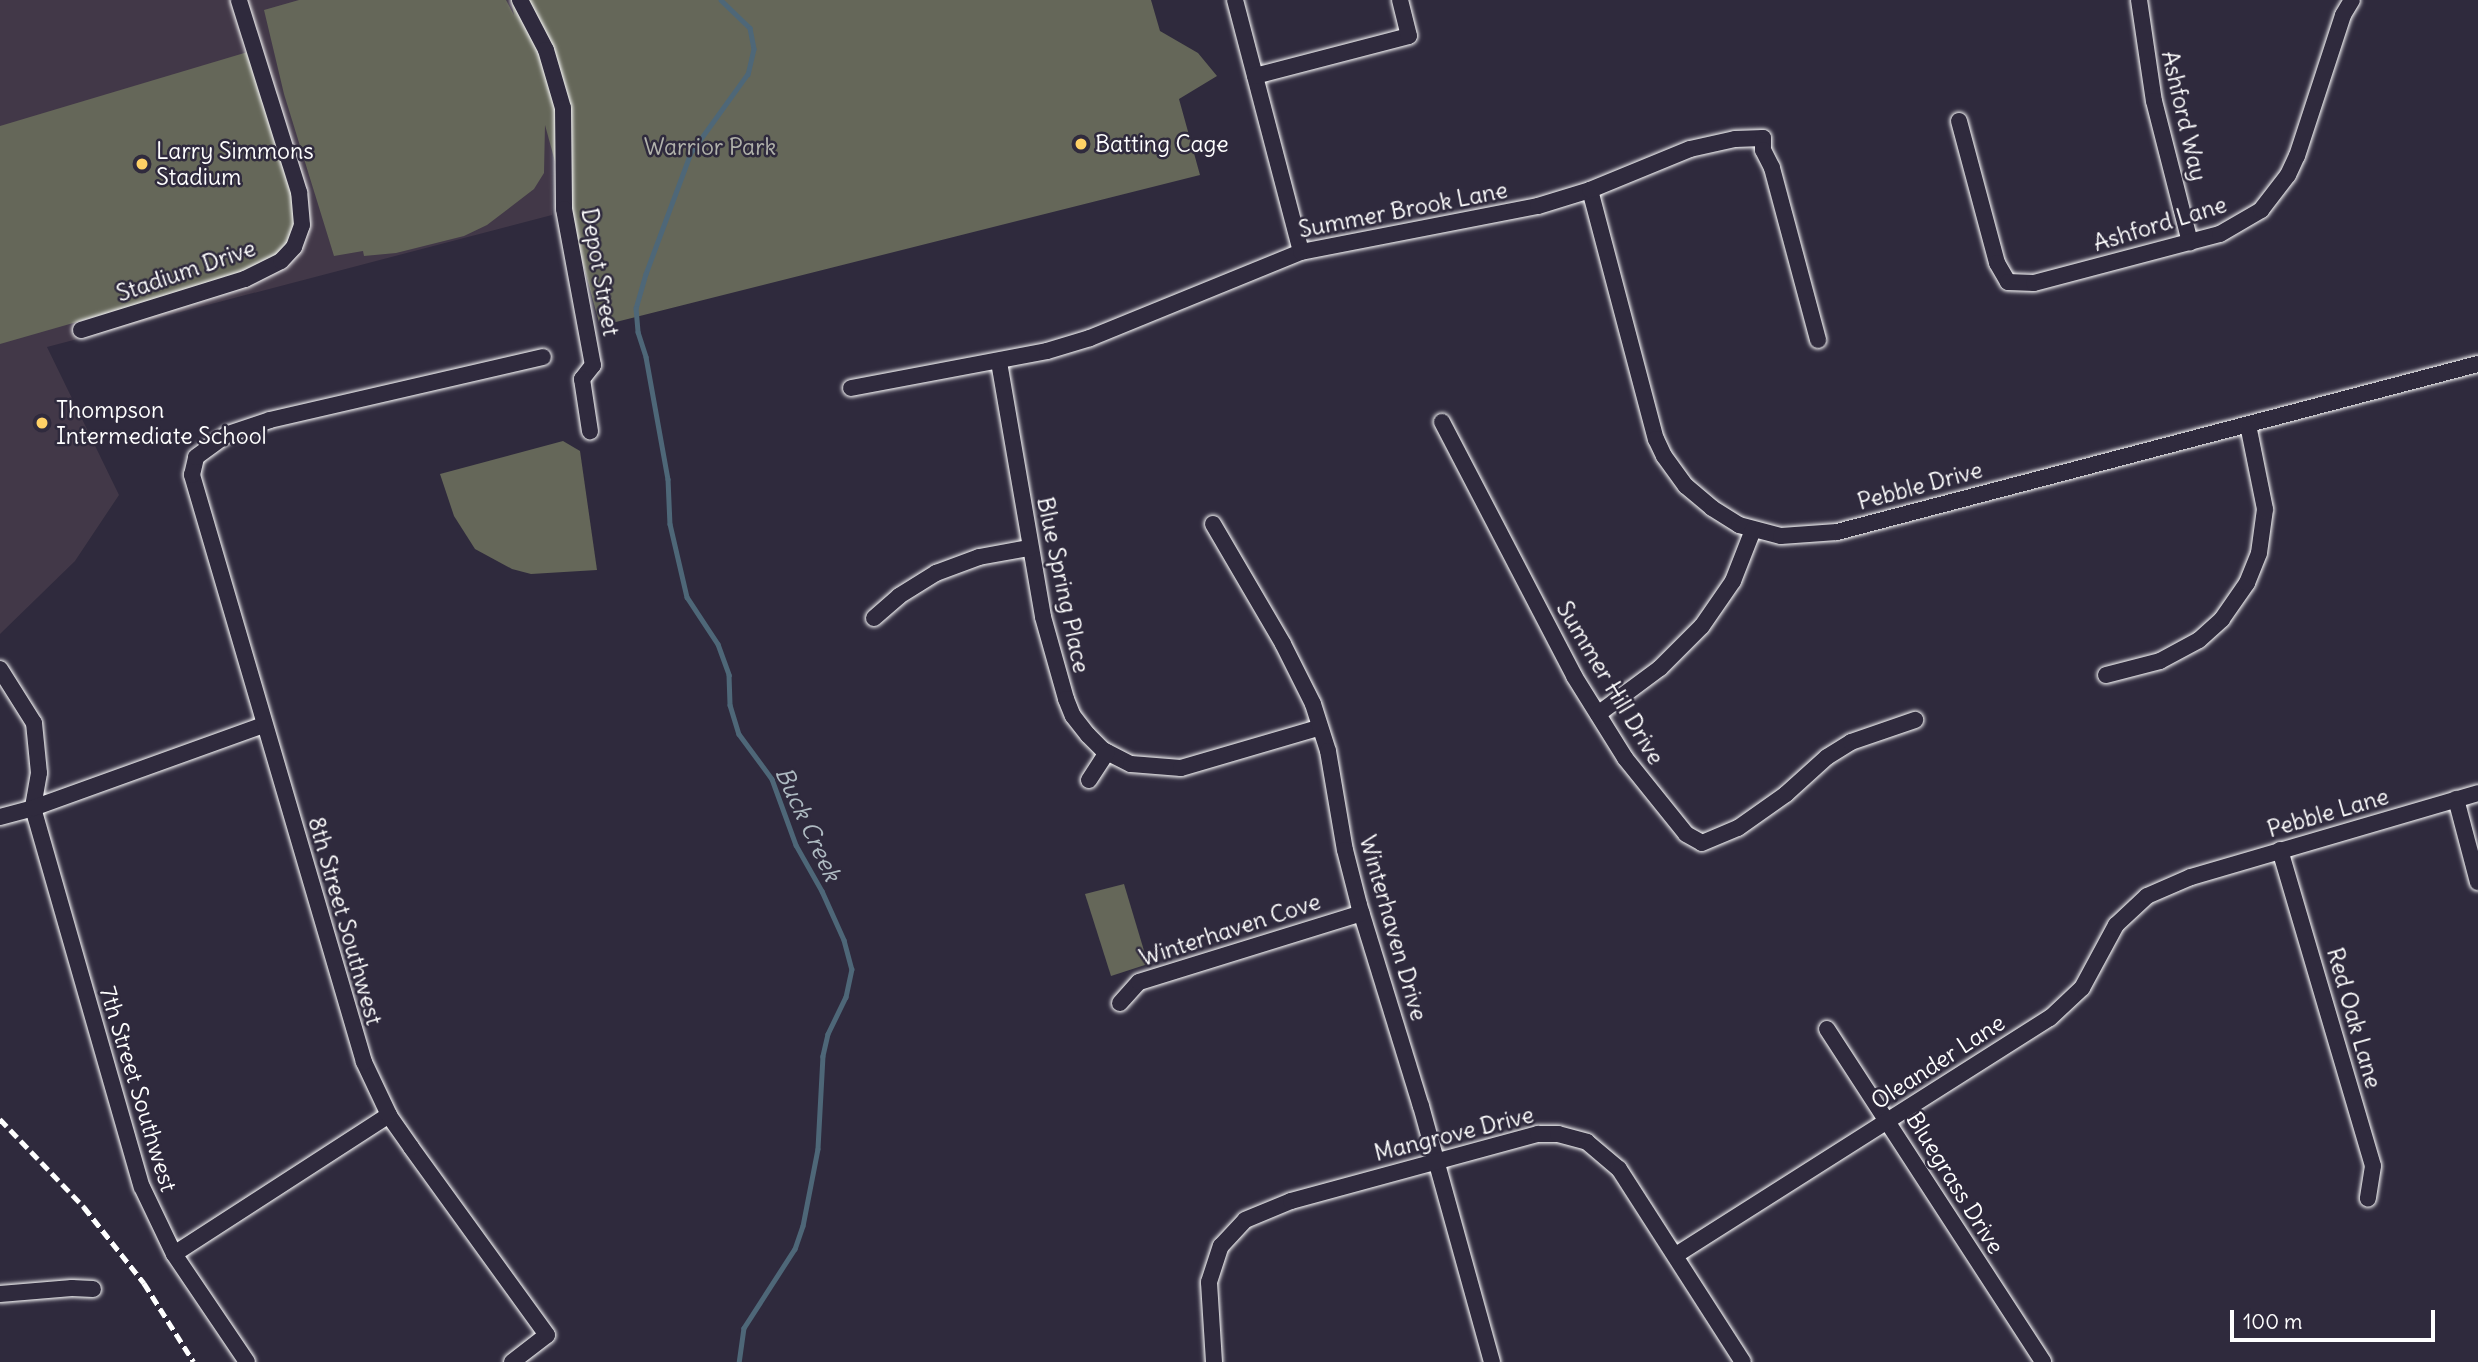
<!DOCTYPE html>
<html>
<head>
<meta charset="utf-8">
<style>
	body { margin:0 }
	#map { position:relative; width:2478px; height:1362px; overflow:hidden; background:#2f2a3d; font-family:Delius,sans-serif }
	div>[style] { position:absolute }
	.built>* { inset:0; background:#423848 }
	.green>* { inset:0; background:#656759 }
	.stream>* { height:4.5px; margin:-2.25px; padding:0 2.25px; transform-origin:2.25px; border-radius:2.25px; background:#4e6778 }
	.roads { filter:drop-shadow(0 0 2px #fff) drop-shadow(0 0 2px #fff) }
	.minor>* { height:16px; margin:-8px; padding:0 8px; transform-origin:8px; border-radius:8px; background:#2f2a3d }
	.rail>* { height:4.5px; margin-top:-2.25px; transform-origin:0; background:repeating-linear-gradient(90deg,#fff 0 10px,transparent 0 15px) }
	.dots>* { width:19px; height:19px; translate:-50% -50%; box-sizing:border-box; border:4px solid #2f2a3d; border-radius:50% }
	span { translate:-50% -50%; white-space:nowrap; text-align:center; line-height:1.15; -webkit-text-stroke:5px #2f2a3d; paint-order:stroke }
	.street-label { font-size:23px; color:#fff }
	.poi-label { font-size:23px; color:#fff }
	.left { translate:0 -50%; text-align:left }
	.park-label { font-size:23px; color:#b2b3ac }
	.water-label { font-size:24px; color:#afbbc2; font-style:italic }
	.scale { position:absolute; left:2230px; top:1310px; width:205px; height:32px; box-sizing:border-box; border:4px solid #fff; border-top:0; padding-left:9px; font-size:21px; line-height:24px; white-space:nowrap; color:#fff; -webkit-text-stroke:5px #2f2a3d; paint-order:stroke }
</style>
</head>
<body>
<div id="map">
	<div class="built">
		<i style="clip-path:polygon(0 0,515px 0,551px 114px,552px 215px,47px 347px,119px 495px,75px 561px,0 634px)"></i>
	</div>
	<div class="green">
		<i style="clip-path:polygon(299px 0,506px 0,514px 15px,511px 0,1151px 0,1160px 31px,1198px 53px,1217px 76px,1179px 99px,1200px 175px,600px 326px,545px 125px,544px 173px,534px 189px,487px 225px,464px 236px,396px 253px,364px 256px,363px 251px,334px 256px,284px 94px,264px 10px)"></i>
		<i style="clip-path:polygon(251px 51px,295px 201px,298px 225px,284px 251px,251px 272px,0 344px,0 126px)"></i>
		<i style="clip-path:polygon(563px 441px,580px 451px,597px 570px,531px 574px,512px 569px,475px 549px,454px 516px,440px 474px)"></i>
		<i style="clip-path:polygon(1124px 884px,1148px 964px,1111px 976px,1085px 894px)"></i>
	</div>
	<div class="stream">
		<i style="left:721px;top:0;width:40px;rotate:44deg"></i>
		<i style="left:750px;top:28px;width:21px;rotate:79deg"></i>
		<i style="left:754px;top:49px;width:26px;rotate:103deg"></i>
		<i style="left:748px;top:74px;width:97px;rotate:125.8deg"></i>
		<i style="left:691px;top:153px;width:129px;rotate:110.4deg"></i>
		<i style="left:646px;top:274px;width:35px;rotate:106deg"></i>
		<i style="left:636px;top:308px;width:24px;rotate:85deg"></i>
		<i style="left:638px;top:332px;width:26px;rotate:72deg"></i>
		<i style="left:646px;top:357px;width:124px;rotate:79.8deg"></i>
		<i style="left:668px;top:479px;width:45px;rotate:87.5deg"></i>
		<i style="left:670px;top:524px;width:75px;rotate:76.9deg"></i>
		<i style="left:687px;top:597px;width:56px;rotate:56.6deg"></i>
		<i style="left:718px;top:644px;width:33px;rotate:70deg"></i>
		<i style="left:729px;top:675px;width:30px;rotate:88deg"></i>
		<i style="left:730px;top:705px;width:30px;rotate:73deg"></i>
		<i style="left:739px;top:734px;width:56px;rotate:53.7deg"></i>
		<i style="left:772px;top:779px;width:70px;rotate:70deg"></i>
		<i style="left:796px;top:845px;width:53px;rotate:60.5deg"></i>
		<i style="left:822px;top:891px;width:54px;rotate:65.8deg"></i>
		<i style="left:844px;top:940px;width:30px;rotate:75deg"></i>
		<i style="left:852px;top:969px;width:29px;rotate:102deg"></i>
		<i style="left:846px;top:997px;width:41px;rotate:115.9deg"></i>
		<i style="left:828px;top:1034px;width:23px;rotate:103deg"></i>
		<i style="left:823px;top:1056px;width:93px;rotate:93.1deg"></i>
		<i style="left:818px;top:1149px;width:78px;rotate:101deg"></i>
		<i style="left:803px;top:1226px;width:24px;rotate:109deg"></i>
		<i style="left:795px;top:1249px;width:94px;rotate:122.8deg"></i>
		<i style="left:744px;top:1328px;width:34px;rotate:98deg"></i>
	</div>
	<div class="roads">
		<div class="minor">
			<i style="left:520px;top:0;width:56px;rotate:62.5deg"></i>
			<i style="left:546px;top:50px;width:60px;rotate:73.7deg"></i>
			<i style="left:563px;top:108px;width:101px;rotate:89.4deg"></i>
			<i style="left:564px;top:209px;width:159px;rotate:79.5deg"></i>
			<i style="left:593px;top:365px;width:18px;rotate:128deg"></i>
			<i style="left:582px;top:379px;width:53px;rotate:81.3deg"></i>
			<i style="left:1235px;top:0;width:260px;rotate:75.3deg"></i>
			<i style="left:2139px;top:0;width:102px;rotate:81.6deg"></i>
			<i style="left:2154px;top:101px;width:146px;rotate:75.7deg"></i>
			<i style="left:1255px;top:76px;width:159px;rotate:-14.6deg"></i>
			<i style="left:1409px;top:36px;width:37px;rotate:-104deg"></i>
			<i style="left:1959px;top:121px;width:147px;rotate:75deg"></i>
			<i style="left:1997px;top:263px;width:22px;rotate:60deg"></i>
			<i style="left:2008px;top:282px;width:26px;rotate:2deg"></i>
			<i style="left:2034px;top:283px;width:192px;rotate:-14.8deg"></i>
			<i style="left:2220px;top:234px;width:48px;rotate:-30.3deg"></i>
			<i style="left:2261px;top:210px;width:44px;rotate:-52.4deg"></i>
			<i style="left:2288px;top:175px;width:21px;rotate:-65deg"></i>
			<i style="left:2297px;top:156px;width:148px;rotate:-71.9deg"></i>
			<i style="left:2343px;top:15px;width:17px;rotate:-59deg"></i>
			<i style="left:1590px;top:190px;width:258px;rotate:75.2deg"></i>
			<i style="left:1656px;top:439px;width:19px;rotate:65deg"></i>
			<i style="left:1664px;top:456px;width:37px;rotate:54deg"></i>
			<i style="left:1686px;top:486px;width:34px;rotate:40deg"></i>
			<i style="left:1712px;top:508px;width:32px;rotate:32deg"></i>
			<i style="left:1739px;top:525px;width:43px;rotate:14.7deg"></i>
			<i style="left:1781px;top:536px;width:56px;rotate:-4.1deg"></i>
			<i style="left:1837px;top:532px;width:663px;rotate:-14.69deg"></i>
			<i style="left:81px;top:330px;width:172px;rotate:-17.3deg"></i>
			<i style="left:245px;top:279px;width:40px;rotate:-26.6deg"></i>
			<i style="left:281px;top:261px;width:19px;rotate:-47deg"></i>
			<i style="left:294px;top:247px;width:23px;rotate:-70deg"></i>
			<i style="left:302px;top:225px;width:33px;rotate:-95deg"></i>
			<i style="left:299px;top:192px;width:201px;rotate:-107.4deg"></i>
			<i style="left:999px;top:362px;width:259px;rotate:80.2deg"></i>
			<i style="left:1043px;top:617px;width:85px;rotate:74.3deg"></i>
			<i style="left:1066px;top:699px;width:18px;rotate:68deg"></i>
			<i style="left:1073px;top:716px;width:24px;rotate:52deg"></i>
			<i style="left:1088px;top:735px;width:21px;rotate:45deg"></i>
			<i style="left:1103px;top:750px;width:31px;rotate:27deg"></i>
			<i style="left:1131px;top:764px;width:50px;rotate:4.6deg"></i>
			<i style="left:1181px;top:768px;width:143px;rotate:-16.3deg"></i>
			<i style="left:851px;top:388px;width:199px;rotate:-10.7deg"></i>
			<i style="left:1047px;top:351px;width:45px;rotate:-16.8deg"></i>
			<i style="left:1090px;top:338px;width:228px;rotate:-22.2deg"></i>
			<i style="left:1301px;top:252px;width:241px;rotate:-11deg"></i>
			<i style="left:1538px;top:206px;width:54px;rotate:-17.1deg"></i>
			<i style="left:1590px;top:190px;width:108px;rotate:-22.3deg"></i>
			<i style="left:1690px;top:149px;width:46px;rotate:-12.5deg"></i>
			<i style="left:1735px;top:139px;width:28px;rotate:-2deg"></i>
			<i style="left:1763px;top:138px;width:12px;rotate:90deg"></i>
			<i style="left:1763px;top:150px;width:20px;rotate:63deg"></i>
			<i style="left:1772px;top:168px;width:178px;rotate:75deg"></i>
			<i style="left:1442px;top:422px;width:286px;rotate:62.5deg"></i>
			<i style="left:1574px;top:676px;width:97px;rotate:58.1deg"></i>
			<i style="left:1625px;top:758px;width:97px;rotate:51.2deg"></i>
			<i style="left:1686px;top:834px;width:18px;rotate:29deg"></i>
			<i style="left:1702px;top:843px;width:39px;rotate:-23deg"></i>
			<i style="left:1738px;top:828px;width:59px;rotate:-35.3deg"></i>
			<i style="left:1786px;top:794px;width:55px;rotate:-42.1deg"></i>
			<i style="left:1827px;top:757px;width:28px;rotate:-32deg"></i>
			<i style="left:1851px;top:742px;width:68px;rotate:-19deg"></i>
			<i style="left:1213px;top:524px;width:139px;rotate:59.7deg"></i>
			<i style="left:1283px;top:644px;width:67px;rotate:63.4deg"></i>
			<i style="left:1313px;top:704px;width:49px;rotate:72.3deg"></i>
			<i style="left:1328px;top:751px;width:100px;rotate:80.3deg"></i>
			<i style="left:1345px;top:850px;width:57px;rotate:75.7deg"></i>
			<i style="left:1359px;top:905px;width:210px;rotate:72.9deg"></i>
			<i style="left:1421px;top:1106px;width:266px;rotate:74.5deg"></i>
			<i style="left:874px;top:618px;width:33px;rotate:-41deg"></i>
			<i style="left:899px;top:596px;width:44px;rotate:-31.9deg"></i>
			<i style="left:936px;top:573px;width:46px;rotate:-20.4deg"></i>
			<i style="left:979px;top:557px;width:51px;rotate:-10.2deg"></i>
			<i style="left:0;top:669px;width:64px;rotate:57.8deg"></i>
			<i style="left:34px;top:723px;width:50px;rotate:84.3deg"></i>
			<i style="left:39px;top:773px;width:36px;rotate:100deg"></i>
			<i style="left:33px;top:808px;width:394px;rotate:74deg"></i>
			<i style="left:142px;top:1187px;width:74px;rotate:64.5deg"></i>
			<i style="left:174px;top:1254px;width:130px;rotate:55.9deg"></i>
			<i style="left:2106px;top:675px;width:56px;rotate:-14.5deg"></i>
			<i style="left:2160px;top:661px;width:44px;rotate:-28.3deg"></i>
			<i style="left:2199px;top:640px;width:31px;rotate:-42deg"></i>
			<i style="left:2222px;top:619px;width:44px;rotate:-55.2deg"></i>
			<i style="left:2247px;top:583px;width:32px;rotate:-68deg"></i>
			<i style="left:2259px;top:553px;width:44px;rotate:-82.2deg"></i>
			<i style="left:2265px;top:509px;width:86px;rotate:-101.4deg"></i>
			<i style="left:1598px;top:714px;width:77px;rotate:-36.6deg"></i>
			<i style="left:1660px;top:668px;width:59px;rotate:-45deg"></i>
			<i style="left:1702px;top:626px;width:55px;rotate:-55.4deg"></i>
			<i style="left:1733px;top:581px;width:55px;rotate:-68.6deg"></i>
			<i style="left:1089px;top:780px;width:33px;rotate:-57deg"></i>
			<i style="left:2456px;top:799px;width:86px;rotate:75.2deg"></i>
			<i style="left:0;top:817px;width:34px;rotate:-15deg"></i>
			<i style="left:33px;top:808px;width:245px;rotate:-19.8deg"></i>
			<i style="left:2280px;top:850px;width:329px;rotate:73.6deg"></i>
			<i style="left:2373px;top:1166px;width:33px;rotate:99deg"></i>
			<i style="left:1120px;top:1003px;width:28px;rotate:-48deg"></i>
			<i style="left:1139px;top:982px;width:233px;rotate:-17.2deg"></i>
			<i style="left:1827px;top:1029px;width:397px;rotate:57deg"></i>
			<i style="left:174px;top:1254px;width:256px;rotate:-32.9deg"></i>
			<i style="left:1676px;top:1255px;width:443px;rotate:-32.4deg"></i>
			<i style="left:2050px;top:1018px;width:44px;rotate:-43.2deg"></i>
			<i style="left:2082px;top:988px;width:72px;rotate:-61.6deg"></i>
			<i style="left:2116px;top:925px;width:42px;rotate:-43.1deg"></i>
			<i style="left:2147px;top:896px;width:48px;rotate:-23.4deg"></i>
			<i style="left:2191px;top:877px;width:299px;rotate:-16.3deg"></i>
			<i style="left:0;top:1294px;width:72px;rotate:-4.8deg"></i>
			<i style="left:72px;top:1288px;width:21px;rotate:3deg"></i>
			<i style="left:512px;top:1362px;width:44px;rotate:-37.6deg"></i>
			<i style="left:547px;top:1335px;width:232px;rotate:-125.9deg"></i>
			<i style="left:411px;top:1147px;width:39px;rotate:-125deg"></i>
			<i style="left:389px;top:1115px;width:59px;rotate:-115.3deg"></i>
			<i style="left:364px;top:1062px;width:612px;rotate:-106.33deg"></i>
			<i style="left:192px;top:475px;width:18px;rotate:-77deg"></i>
			<i style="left:196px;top:457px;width:39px;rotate:-36deg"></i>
			<i style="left:228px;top:434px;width:44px;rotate:-18.4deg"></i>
			<i style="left:270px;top:420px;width:280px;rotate:-13deg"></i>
			<i style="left:1214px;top:1362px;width:80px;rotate:-93.6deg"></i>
			<i style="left:1209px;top:1282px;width:38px;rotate:-72deg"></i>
			<i style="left:1221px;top:1246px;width:35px;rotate:-47deg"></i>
			<i style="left:1245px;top:1220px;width:50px;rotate:-22.4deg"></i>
			<i style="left:1291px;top:1201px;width:256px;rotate:-15.2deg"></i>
			<i style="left:1538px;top:1134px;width:20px"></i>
			<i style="left:1558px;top:1134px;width:30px;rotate:15deg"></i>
			<i style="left:1587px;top:1142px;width:42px;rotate:40.2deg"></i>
			<i style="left:1619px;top:1169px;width:229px;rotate:57.3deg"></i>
		</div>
	</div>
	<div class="rail">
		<i style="left:0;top:1119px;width:122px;rotate:46.3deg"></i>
		<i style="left:84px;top:1207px;width:97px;rotate:51.7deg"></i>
		<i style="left:144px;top:1283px;width:93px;rotate:57.7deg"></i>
	</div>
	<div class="dots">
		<i style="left:1081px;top:144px;background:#ffd166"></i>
		<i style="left:142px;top:164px;background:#ffd166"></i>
		<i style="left:42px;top:423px;background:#ffd166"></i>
	</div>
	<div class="street-label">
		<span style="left:2184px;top:116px;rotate:77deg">Ashford Way</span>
		<span style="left:1403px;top:210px;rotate:-11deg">Summer Brook Lane</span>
		<span style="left:2160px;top:224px;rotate:-17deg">Ashford Lane</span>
		<span style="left:186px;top:271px;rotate:-19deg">Stadium Drive</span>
		<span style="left:600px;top:272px;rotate:80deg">Depot Street</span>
		<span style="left:1920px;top:486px;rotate:-15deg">Pebble Drive</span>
		<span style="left:1063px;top:585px;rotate:78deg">Blue Spring Place</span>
		<span style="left:1610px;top:683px;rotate:59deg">Summer Hill Drive</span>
		<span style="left:2328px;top:813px;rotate:-16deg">Pebble Lane</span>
		<span style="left:345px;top:921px;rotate:74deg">8th Street Southwest</span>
		<span style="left:1393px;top:928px;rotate:74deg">Winterhaven Drive</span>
		<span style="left:1230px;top:930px;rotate:-18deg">Winterhaven Cove</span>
		<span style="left:2354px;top:1018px;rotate:74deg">Red Oak Lane</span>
		<span style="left:1938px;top:1062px;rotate:-33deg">Oleander Lane</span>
		<span style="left:138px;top:1089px;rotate:73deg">7th Street Southwest</span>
		<span style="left:1454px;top:1134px;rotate:-14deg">Mangrove Drive</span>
		<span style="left:1955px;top:1183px;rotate:58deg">Bluegrass Drive</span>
	</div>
	<div class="poi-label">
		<span class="left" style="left:1095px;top:144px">Batting Cage</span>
		<span class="left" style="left:156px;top:164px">Larry Simmons<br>Stadium</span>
		<span class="left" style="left:56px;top:423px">Thompson<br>Intermediate School</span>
	</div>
	<div class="park-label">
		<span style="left:710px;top:147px">Warrior Park</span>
	</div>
	<div class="water-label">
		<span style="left:808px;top:824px;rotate:65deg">Buck Creek</span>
	</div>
	<div class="scale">100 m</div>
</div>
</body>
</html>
